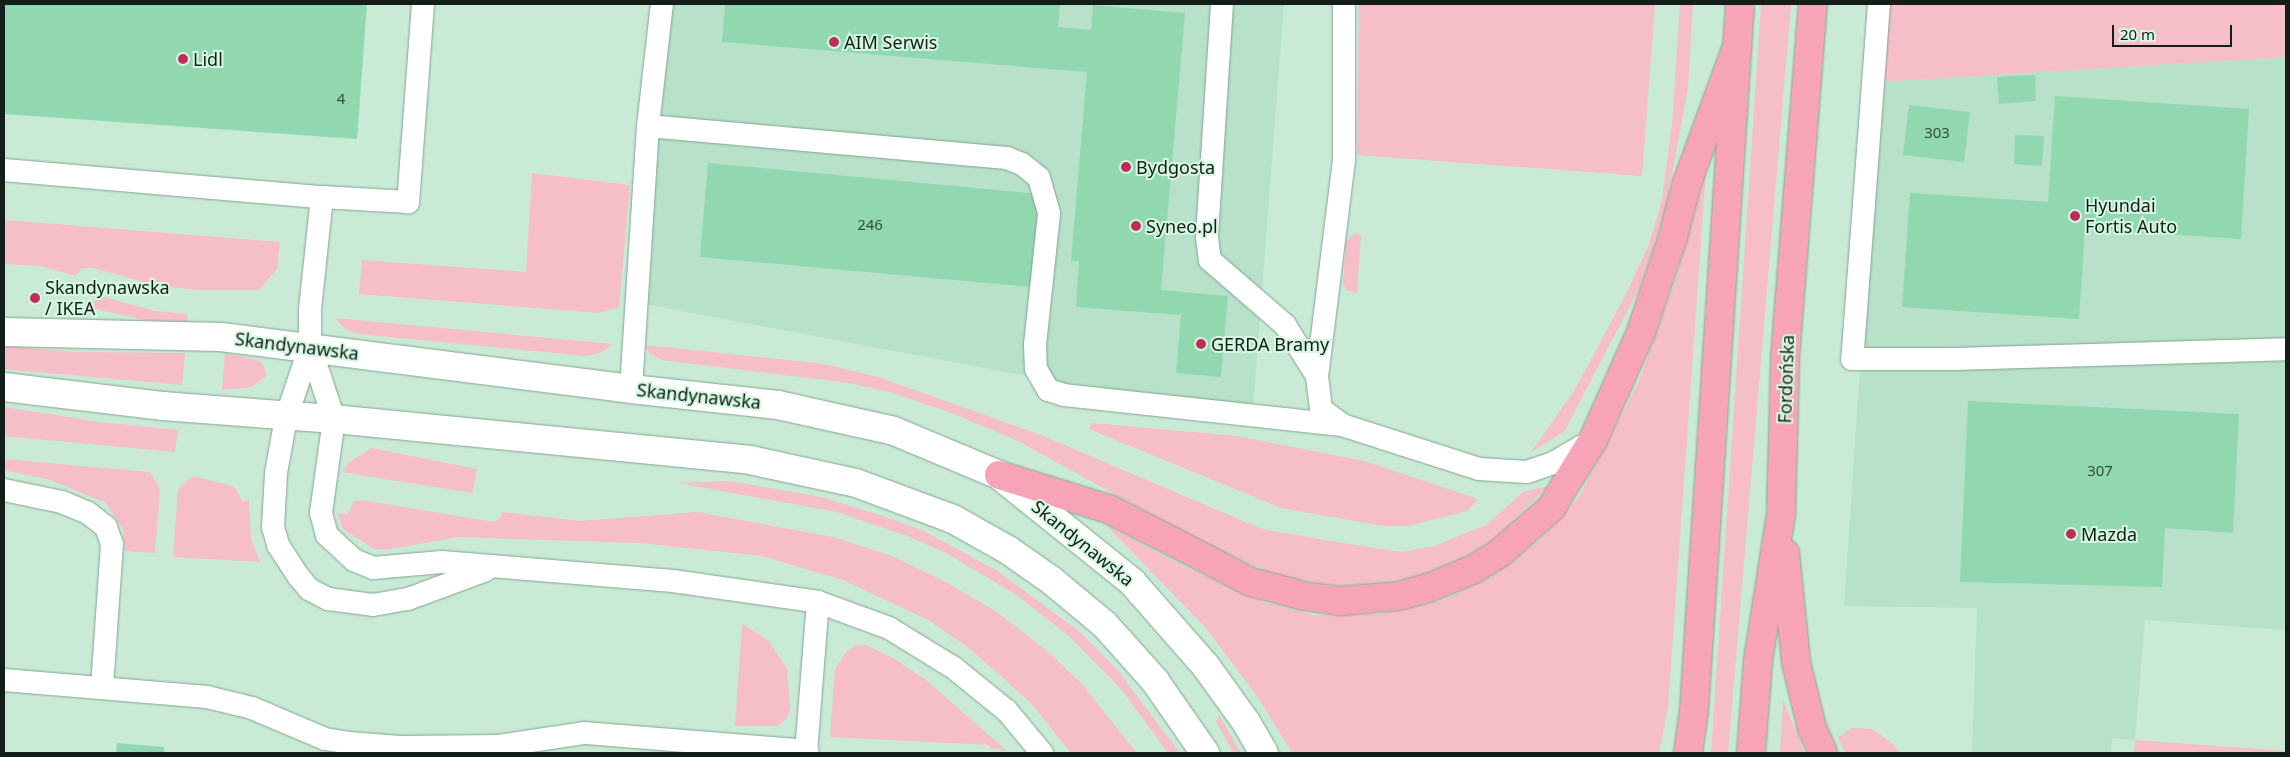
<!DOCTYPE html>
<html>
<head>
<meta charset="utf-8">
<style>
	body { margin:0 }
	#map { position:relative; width:2290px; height:757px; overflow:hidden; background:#c9ebd6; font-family:"Noto Sans",sans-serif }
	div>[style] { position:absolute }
	.built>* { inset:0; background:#b8e1c9 }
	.green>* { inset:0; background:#f6bec8 }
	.building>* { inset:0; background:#91d8b1 }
	.roads { filter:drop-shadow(0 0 1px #84a491) drop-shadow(0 0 1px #84a491) }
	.lane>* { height:22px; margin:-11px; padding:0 11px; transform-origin:11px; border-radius:11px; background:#fff }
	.secondary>* { height:28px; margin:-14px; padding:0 14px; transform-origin:14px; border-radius:14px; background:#fff }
	.primary>* { height:28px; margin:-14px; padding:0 14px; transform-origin:14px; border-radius:14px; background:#f7a4b9 }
	.dots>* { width:14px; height:14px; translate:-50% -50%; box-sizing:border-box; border:2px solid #d6f8e3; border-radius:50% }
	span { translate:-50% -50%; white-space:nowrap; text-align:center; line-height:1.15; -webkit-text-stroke:4px #d6f8e3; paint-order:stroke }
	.number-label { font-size:15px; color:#324c3e }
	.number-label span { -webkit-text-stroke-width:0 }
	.poi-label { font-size:18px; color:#121e17 }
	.left { translate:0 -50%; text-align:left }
	.street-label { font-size:18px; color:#121e17 }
	.frame { position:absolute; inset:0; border:5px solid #121e17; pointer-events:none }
	.scale { position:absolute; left:2112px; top:25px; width:120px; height:22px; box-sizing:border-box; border:2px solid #121e17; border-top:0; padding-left:6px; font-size:15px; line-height:18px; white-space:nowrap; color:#121e17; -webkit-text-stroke:4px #d6f8e3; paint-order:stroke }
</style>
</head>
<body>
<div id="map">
	<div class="built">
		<i style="clip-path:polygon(658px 4px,1284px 4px,1253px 408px,1064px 383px,639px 303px)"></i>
		<i style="clip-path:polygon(2286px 57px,2286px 630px,2145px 620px,2135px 740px,2112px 738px,2111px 753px,1972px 753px,1977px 608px,1844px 606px,1879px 82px)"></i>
	</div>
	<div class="green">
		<i style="clip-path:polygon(1359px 4px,1655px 4px,1642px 176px,1357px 155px)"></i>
		<i style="clip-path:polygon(1680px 4px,1693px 4px,1688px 88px,1666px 207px,1654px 245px,1640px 287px,1564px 432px,1531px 452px,1574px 391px,1625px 296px,1649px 244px,1662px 200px,1672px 124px)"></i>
		<i style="clip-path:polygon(1761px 4px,1791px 4px,1728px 753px,1711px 753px)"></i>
		<i style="clip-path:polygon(1890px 4px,2286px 4px,2286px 57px,1879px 82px)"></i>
		<i style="clip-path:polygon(1706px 170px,1668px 707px,1659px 753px,1292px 753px,1259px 699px,1206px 628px,1105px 524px,1185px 567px,1263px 602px,1314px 615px,1381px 614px,1441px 601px,1491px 577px,1539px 540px,1579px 497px,1638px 383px,1677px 276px)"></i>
		<i style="clip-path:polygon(532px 173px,630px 185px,619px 307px,599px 313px,359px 294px,362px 260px,526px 272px)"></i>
		<i style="clip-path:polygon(4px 220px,280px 242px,277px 269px,259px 290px,197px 290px,159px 286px,93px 268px,82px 268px,76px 276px,41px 266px,4px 264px)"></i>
		<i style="clip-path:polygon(1354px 233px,1361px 235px,1357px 293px,1346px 290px,1343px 283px,1346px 242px)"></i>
		<i style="clip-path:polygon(96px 295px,155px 311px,187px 314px,187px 324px,144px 320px,93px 308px)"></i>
		<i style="clip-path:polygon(335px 318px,613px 344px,600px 353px,586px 356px,359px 334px,346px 330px)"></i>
		<i style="clip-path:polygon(645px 345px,825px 364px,878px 377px,1041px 435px,1262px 529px,1349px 544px,1402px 552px,1434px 546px,1486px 525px,1523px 492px,1548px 486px,1497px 537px,1461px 559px,1414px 578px,1340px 586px,1279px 576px,1205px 544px,1018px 441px,949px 412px,893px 393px,849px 383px,662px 360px,650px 354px)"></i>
		<i style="clip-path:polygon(4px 346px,77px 352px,185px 353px,182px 385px,4px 369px)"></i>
		<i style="clip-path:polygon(225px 353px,260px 361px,266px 371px,266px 376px,252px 387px,222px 390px)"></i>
		<i style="clip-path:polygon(4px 407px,100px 422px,178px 430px,175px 452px,4px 436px)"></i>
		<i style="clip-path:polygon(1092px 423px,1237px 436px,1364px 461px,1478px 499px,1467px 511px,1408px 526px,1383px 526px,1281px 508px,1096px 432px,1089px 428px)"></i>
		<i style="clip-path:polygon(372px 448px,477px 469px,472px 493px,342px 472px,348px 463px)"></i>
		<i style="clip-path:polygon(4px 459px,150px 472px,160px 489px,155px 553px,125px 551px,123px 529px,105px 502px,47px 479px,4px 470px)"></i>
		<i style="clip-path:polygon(193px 476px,229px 485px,236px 489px,242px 501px,249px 500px,251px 538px,260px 562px,173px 557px,178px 489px)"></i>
		<i style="clip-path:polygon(730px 481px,821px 497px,880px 515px,922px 530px,996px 570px,1079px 631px,1117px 669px,1180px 753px,1168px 753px,1122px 690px,1070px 637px,1018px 596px,946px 553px,910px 537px,837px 512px,678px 483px)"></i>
		<i style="clip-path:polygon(361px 500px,493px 522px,501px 518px,502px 512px,580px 521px,697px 512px,833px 537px,892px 556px,946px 582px,997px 612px,1046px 650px,1082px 684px,1137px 753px,1071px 753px,1030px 702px,969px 648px,928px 620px,843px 580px,762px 556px,640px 543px,458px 537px,386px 550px,374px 549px,343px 529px,337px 513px,348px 514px,353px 502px)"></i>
		<i style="clip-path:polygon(742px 624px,768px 640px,787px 669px,790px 707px,788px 716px,779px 726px,735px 726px)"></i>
		<i style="clip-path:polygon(866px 645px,893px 658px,926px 680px,1007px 751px,989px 748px,990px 745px,830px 737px,835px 669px,846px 652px,855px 646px)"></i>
		<i style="clip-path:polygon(1783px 700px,1805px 753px,1780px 753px)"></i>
		<i style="clip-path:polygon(1219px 715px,1241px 753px,1234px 753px,1216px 722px)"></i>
		<i style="clip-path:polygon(1852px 728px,1872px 729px,1892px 743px,1900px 753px,1845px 753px,1838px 737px)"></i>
		<i style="clip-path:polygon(2135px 740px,2286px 751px,2286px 753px,2134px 753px)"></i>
	</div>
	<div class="building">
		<i style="clip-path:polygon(4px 4px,367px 4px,357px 139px,4px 114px)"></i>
		<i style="clip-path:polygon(725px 4px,1060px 4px,1058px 27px,1091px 30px,1093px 5px,1185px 13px,1161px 290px,1228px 296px,1221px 377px,1176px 373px,1181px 315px,1076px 307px,1079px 261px,1071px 261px,1087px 72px,722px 42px)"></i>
		<i style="clip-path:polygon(2035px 75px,2036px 101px,1999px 104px,1997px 77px)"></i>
		<i style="clip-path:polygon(2055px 96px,2249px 109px,2241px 239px,2085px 229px,2079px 319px,1902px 307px,1910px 193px,2048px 202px)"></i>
		<i style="clip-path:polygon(1909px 105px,1970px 112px,1964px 162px,1903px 155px)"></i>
		<i style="clip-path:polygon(2015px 135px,2044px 136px,2042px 166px,2014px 164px)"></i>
		<i style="clip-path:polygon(708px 163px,1039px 194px,1031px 287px,700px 257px)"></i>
		<i style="clip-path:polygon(1968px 401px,2239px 414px,2233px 533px,2165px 528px,2162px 587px,1960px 582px)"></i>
		<i style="clip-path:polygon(117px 743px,164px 747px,164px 753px,116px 753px)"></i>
	</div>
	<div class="roads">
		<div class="lane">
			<i style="left:423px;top:4px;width:199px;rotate:94.3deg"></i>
			<i style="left:408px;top:202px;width:86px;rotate:-176.7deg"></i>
			<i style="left:322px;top:197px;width:114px;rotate:96.1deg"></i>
			<i style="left:310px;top:310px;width:37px;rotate:90deg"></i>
			<i style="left:310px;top:347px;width:75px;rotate:108.7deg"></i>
			<i style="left:286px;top:418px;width:56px;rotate:100.3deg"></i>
			<i style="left:276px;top:473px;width:54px;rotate:93.2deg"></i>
			<i style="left:273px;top:527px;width:19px;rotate:74deg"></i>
			<i style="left:278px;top:545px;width:38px;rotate:57deg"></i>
			<i style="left:299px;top:577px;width:16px;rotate:50deg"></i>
			<i style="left:309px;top:589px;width:21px;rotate:28deg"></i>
			<i style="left:328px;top:599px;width:45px;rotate:7.6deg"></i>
			<i style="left:373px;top:605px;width:36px;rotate:-10deg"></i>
			<i style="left:408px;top:599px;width:83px;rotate:-20.4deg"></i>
			<i style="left:1222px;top:4px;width:233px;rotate:93.7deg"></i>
			<i style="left:1207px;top:237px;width:23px;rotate:83deg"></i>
			<i style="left:1210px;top:260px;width:99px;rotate:40.9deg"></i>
			<i style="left:1285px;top:325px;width:60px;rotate:57.9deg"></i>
			<i style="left:1344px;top:4px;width:156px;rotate:90deg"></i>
			<i style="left:1344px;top:160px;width:218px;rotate:97.1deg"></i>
			<i style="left:1317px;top:376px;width:33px;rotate:83deg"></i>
			<i style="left:1321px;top:409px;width:26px;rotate:37deg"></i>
			<i style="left:1342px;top:425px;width:144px;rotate:17.8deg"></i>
			<i style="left:1479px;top:469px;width:48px;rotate:3.6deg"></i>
			<i style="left:1527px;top:472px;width:28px;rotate:-19deg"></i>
			<i style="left:1553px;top:463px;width:46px;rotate:-29.9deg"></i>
			<i style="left:1879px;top:4px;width:356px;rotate:94.3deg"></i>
			<i style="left:1852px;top:359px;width:103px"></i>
			<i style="left:1955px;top:359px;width:331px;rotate:-1.7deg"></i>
			<i style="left:648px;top:126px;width:123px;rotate:-83.5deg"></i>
			<i style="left:4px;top:170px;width:319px;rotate:4.9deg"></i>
			<i style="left:310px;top:347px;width:76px;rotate:71.6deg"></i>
			<i style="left:334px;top:419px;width:95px;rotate:97.9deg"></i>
			<i style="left:321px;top:513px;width:23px;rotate:75deg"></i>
			<i style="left:327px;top:535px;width:37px;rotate:43deg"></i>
			<i style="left:354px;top:560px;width:21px;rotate:23deg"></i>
			<i style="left:373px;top:568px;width:69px;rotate:-5deg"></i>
			<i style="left:442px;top:562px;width:232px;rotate:4.7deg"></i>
			<i style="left:673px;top:581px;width:147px;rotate:8.2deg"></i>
			<i style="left:818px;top:602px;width:76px;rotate:20.1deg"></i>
			<i style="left:889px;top:628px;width:76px;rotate:31.6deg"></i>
			<i style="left:954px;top:668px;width:68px;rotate:39.1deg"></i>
			<i style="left:1007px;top:711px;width:55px;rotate:50.2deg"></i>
			<i style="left:631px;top:389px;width:264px;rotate:-86.3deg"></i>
			<i style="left:648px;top:126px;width:360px;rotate:5.1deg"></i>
			<i style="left:1007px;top:158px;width:16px;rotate:22deg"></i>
			<i style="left:1022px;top:164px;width:22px;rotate:39deg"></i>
			<i style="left:1039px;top:178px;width:37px;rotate:74deg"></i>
			<i style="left:1049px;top:214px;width:131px;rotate:96.1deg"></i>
			<i style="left:1035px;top:344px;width:25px;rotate:88deg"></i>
			<i style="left:1036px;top:369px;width:24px;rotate:60deg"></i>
			<i style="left:1048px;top:390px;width:17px;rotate:17deg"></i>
			<i style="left:1064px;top:395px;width:280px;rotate:6.2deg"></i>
			<i style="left:4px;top:490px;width:59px;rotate:11.7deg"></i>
			<i style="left:62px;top:502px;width:28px;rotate:23deg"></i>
			<i style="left:88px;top:513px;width:23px;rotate:38deg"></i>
			<i style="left:106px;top:527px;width:18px;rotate:71deg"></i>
			<i style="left:112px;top:544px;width:144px;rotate:94deg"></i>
			<i style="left:4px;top:680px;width:204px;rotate:4.8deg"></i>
			<i style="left:207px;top:697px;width:46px;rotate:13.7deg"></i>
			<i style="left:252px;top:708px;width:79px;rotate:23deg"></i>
			<i style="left:325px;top:739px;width:24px;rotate:9deg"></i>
			<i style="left:349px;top:743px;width:51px;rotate:4.5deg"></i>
			<i style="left:400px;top:747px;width:98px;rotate:-0.6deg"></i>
			<i style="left:498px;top:746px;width:88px;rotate:-8.5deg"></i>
			<i style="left:585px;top:733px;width:223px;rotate:4.6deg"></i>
			<i style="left:806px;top:753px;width:151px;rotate:-85.5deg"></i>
		</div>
		<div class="secondary">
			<i style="left:4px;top:332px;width:217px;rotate:1.3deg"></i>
			<i style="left:221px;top:337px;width:413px;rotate:7.2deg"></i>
			<i style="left:631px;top:389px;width:148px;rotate:6.2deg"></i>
			<i style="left:778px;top:405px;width:119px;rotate:12.6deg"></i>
			<i style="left:894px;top:431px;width:114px;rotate:22.7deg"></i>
			<i style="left:999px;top:475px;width:171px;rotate:38.8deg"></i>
			<i style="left:1132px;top:582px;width:111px;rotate:48.7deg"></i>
			<i style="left:1205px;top:665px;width:70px;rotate:54.3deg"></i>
			<i style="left:1246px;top:722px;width:36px;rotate:60deg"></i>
			<i style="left:4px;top:387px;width:161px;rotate:6.8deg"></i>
			<i style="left:164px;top:406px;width:170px;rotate:4.4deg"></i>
			<i style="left:334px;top:419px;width:418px;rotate:5.6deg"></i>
			<i style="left:750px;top:460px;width:108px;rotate:12.2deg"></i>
			<i style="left:856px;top:483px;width:103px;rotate:20.4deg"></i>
			<i style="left:953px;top:519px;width:63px;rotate:29.4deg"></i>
			<i style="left:1008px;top:550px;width:52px;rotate:34.9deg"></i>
			<i style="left:1051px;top:580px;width:70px;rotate:39.8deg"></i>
			<i style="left:1105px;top:625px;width:75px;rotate:48.2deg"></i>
			<i style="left:1155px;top:681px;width:88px;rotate:55.2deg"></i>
		</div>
		<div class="primary">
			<i style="left:999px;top:475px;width:115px;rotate:17.2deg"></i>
			<i style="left:1109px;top:509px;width:160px;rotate:27.2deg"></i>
			<i style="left:1251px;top:582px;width:55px;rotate:14.8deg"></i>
			<i style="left:1304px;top:596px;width:37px;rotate:8deg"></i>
			<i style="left:1341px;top:601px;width:57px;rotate:-5deg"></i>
			<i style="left:1398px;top:596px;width:34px;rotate:-15deg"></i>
			<i style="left:1431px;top:587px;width:47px;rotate:-22.7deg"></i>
			<i style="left:1474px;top:569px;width:32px;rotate:-32deg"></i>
			<i style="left:1501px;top:552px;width:67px;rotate:-41.3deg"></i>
			<i style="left:1551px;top:508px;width:80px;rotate:-58.3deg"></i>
			<i style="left:1593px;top:440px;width:118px;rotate:-66deg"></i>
			<i style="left:1641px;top:332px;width:100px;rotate:-71.4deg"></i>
			<i style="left:1673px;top:237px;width:56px;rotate:-75.5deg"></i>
			<i style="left:1687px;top:183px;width:146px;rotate:-69.9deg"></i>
			<i style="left:1785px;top:553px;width:110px;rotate:84.2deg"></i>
			<i style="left:1796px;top:662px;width:68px;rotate:76.4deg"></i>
			<i style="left:1812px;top:728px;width:27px;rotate:66deg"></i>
			<i style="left:1688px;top:753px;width:42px;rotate:-81.9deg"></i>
			<i style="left:1694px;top:711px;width:708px;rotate:-86.28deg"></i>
			<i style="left:1751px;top:753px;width:92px;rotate:-85.6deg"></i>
			<i style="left:1758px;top:661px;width:149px;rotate:-81.1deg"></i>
			<i style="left:1781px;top:514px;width:156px;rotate:-88.5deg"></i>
			<i style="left:1785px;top:358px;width:355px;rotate:-85.5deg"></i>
		</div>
	</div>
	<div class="dots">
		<i style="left:834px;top:42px;background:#bb2d5b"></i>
		<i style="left:183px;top:59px;background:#bb2d5b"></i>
		<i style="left:1126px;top:167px;background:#bb2d5b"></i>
		<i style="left:2075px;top:216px;background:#bb2d5b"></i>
		<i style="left:1136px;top:226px;background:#bb2d5b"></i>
		<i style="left:35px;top:298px;background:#bb2d5b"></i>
		<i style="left:1201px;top:344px;background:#bb2d5b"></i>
		<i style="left:2071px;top:534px;background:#bb2d5b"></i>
	</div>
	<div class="number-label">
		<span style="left:341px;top:99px">4</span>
		<span style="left:1937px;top:133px">303</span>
		<span style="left:870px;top:225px">246</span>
		<span style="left:2100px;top:471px">307</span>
	</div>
	<div class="poi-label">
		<span class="left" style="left:844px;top:42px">AIM Serwis</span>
		<span class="left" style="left:193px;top:59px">Lidl</span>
		<span class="left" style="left:1136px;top:167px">Bydgosta</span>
		<span class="left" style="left:2085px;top:216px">Hyundai<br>Fortis Auto</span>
		<span class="left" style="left:1146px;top:226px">Syneo.pl</span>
		<span class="left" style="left:45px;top:298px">Skandynawska<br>/ IKEA</span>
		<span class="left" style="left:1211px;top:344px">GERDA Bramy</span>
		<span class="left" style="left:2081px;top:534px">Mazda</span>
	</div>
	<div class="street-label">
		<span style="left:297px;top:346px;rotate:7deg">Skandynawska</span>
		<span style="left:1786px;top:379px;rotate:-88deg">Fordońska</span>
		<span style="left:699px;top:396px;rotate:6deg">Skandynawska</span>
		<span style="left:1083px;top:543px;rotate:39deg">Skandynawska</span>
	</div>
	<div class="frame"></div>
	<div class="scale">20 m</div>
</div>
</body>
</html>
